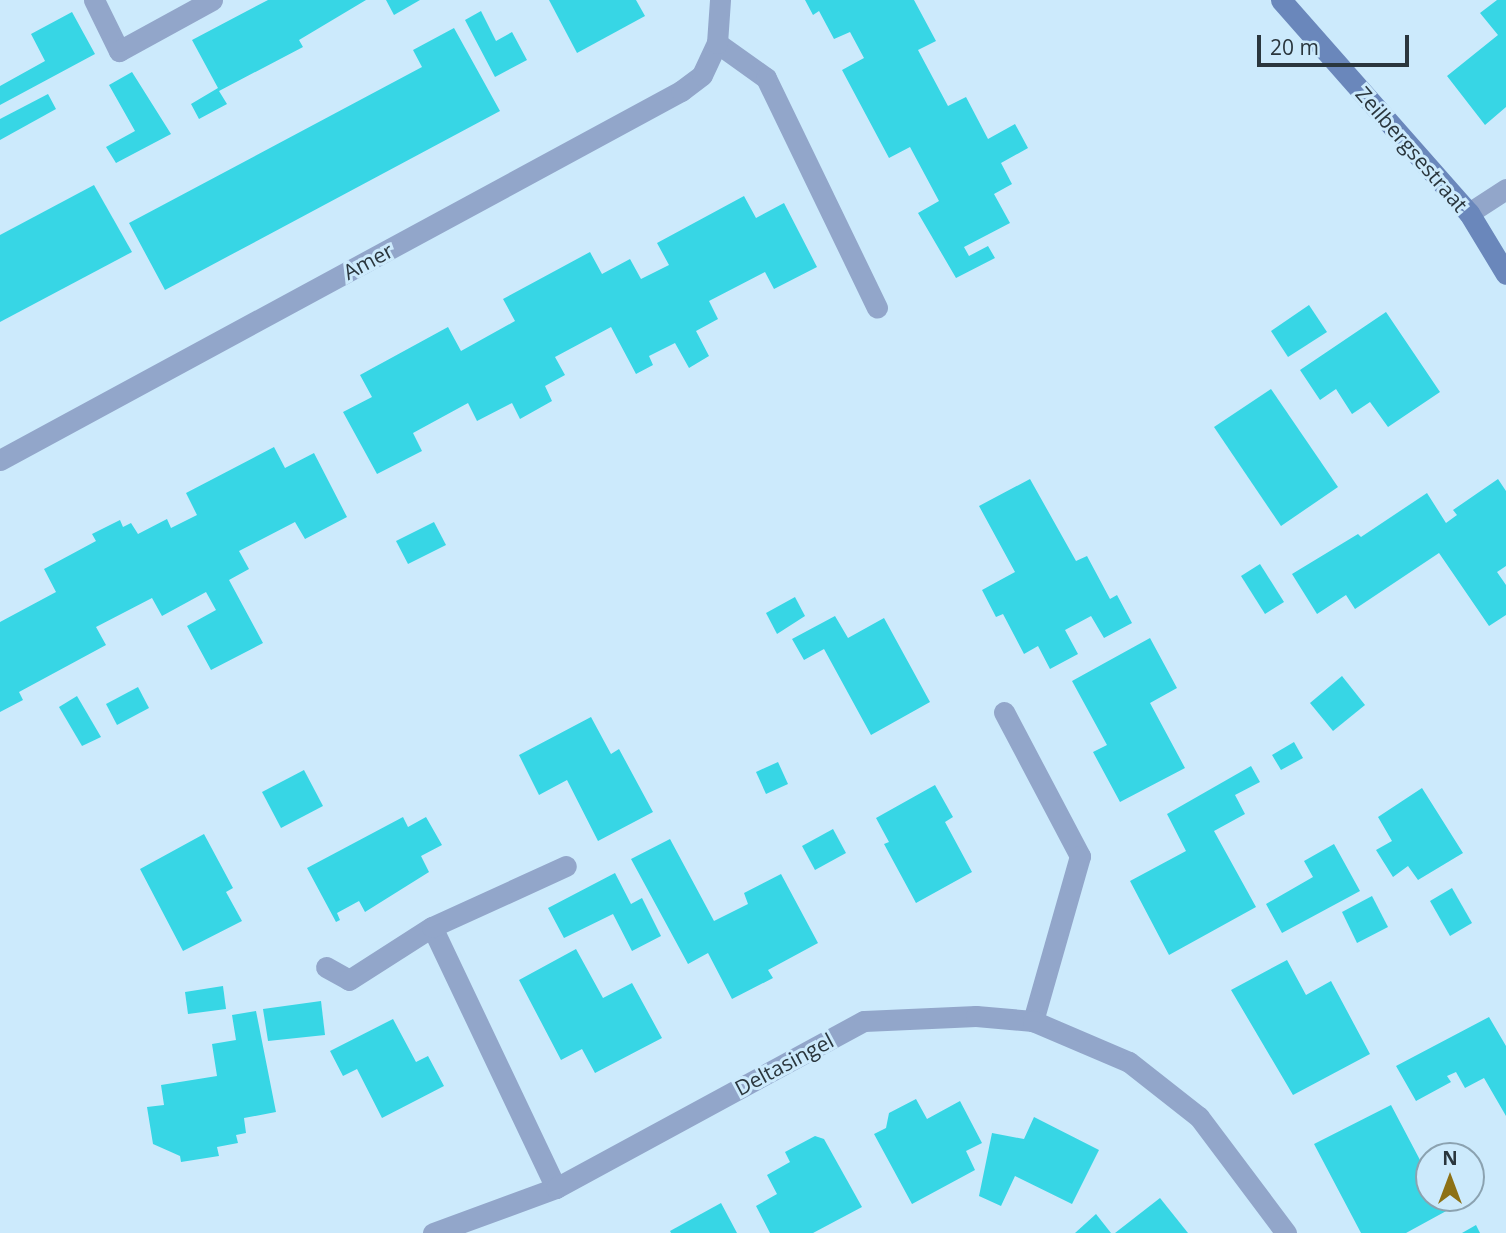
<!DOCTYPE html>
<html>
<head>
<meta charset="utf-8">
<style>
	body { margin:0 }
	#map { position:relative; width:1506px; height:1233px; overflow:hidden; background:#cceafc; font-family:"Open Sans",sans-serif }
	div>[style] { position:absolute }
	.building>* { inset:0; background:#37d6e5 }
	.lane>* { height:21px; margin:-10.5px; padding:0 10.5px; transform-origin:10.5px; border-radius:10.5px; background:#92a6ca }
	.street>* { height:21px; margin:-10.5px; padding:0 10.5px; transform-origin:10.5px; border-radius:10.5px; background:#92a6ca }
	.secondary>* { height:21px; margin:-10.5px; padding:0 10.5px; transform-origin:10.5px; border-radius:10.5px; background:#6a87bb }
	span { translate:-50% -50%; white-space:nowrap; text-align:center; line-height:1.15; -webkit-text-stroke:6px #cceafc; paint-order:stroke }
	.street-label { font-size:21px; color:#2a363d }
	.north { position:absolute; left:1415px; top:1142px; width:70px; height:70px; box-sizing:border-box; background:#cceafc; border:2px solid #8ba2b0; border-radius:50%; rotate:0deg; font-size:19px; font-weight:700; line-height:28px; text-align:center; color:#2a363d }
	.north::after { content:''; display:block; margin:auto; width:24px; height:32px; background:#8d7115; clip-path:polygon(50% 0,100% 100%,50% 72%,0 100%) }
	.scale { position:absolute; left:1257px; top:35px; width:152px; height:32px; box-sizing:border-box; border:4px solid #2a363d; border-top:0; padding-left:9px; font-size:21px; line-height:24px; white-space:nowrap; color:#2a363d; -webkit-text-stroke:5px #cceafc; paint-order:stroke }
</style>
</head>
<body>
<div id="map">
	<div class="building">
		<i style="clip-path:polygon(268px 0,366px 0,299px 40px,303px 47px,219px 91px,227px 104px,199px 119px,191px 104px,218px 88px,192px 40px)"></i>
		<i style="clip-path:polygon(386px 0,420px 0,394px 15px)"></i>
		<i style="clip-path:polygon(549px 0,636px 0,645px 16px,577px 53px)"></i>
		<i style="clip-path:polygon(805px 0,914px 0,936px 41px,918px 50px,948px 106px,966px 97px,988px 139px,1015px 124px,1028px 148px,1001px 163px,1012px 184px,994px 194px,1010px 223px,964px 247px,969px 256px,988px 246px,995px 258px,956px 278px,918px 213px,939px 201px,910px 147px,889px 158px,842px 70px,864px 58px,850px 32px,834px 39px,819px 11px,813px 15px)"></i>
		<i style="clip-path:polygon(1497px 0,1506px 0,1506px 107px,1485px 125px,1447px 76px,1498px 35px,1480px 13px)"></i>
		<i style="clip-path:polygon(481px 11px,496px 41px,512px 32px,527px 60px,495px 77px,465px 20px)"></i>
		<i style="clip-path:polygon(72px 12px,95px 54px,0 105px,0 86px,45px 61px,31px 34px)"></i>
		<i style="clip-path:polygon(454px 28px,500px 111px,165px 290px,129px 223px,422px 67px,413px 50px)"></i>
		<i style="clip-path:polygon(132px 72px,171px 134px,116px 163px,106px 147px,135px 131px,109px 85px)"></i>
		<i style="clip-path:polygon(48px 94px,56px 109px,0 140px,0 119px)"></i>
		<i style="clip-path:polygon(94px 185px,132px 252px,0 322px,0 235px)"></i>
		<i style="clip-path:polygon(744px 196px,756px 218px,784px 203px,817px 267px,774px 289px,765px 272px,709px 301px,718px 319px,696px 331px,709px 356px,689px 368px,675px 343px,649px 356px,653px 365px,636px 374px,611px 327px,555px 357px,565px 375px,545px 386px,552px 401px,520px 419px,512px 403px,477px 421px,468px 403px,413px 433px,422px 451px,377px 474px,343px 412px,372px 397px,360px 375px,448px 327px,461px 351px,515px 321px,503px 299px,590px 252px,602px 274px,630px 259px,641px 279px,669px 265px,657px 243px)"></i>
		<i style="clip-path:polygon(1309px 305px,1327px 332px,1288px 357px,1271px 331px)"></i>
		<i style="clip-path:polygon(1386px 312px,1440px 392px,1388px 427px,1370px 402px,1352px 414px,1336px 389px,1320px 400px,1300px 370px)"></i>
		<i style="clip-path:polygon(1271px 389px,1338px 487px,1281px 526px,1214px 427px)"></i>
		<i style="clip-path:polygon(274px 447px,285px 468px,314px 453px,347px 517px,305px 539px,295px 522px,239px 551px,249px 569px,229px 580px,263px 643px,211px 670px,187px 626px,216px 610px,206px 592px,162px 616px,152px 598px,96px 627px,106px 645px,19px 692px,23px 700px,0 712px,0 622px,56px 592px,44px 569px,96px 541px,92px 534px,120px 520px,123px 527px,131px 523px,138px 534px,167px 519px,171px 528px,197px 515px,186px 493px)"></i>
		<i style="clip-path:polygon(1030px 479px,1076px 561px,1087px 556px,1110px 599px,1117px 595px,1132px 623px,1104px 638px,1091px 616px,1065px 630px,1078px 654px,1050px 669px,1038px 646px,1024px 654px,1003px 614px,996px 617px,982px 590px,1015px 572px,979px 506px)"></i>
		<i style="clip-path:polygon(1498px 479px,1506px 491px,1506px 566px,1497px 572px,1506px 585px,1506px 615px,1489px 626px,1439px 553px,1355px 609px,1346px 595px,1317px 614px,1292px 574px,1358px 534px,1361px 537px,1427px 493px,1446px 523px,1457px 515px,1453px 510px)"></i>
		<i style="clip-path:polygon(434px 522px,446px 545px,408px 564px,396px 541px)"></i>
		<i style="clip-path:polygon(1260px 564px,1284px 602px,1265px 614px,1241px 576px)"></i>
		<i style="clip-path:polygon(795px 597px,805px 616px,777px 634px,766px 613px)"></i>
		<i style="clip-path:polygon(835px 616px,848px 638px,884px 618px,930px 702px,871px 735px,824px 649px,804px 660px,792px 639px)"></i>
		<i style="clip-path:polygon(1150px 638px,1177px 688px,1150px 703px,1185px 768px,1120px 802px,1093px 752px,1107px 745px,1072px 681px)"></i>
		<i style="clip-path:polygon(1342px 676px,1365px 705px,1333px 731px,1310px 703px)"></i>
		<i style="clip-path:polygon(138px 687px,149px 708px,117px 725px,106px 704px)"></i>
		<i style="clip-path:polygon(77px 696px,101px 737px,82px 746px,59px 707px)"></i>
		<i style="clip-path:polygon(591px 717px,611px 754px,619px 749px,653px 812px,598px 841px,567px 780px,539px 795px,519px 755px)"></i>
		<i style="clip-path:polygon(1294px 742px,1303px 758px,1281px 770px,1272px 755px)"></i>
		<i style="clip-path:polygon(778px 762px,788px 784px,766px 794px,756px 772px)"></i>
		<i style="clip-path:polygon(1251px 766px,1260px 782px,1235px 795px,1245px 814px,1214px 831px,1256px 907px,1169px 955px,1130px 881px,1186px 851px,1167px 814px)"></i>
		<i style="clip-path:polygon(304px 770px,323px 806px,281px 828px,262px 792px)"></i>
		<i style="clip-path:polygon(935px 785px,953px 817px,945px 822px,972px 872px,916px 903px,884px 844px,889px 842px,876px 818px)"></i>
		<i style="clip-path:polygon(1422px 788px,1463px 853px,1418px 880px,1408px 866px,1393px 877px,1376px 850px,1392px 841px,1378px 817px)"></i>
		<i style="clip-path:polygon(403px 817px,408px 827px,426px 817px,442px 845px,421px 856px,429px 872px,365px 912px,359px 901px,337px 913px,340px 920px,336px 922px,307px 868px)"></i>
		<i style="clip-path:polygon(833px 829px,846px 853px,815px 870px,802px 846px)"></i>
		<i style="clip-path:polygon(204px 834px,233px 888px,226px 892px,242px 921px,183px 951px,140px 869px)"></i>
		<i style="clip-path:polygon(670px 839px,714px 921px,748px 904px,744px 893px,781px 874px,818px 943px,768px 970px,773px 978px,732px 999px,708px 953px,688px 964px,631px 859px)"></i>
		<i style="clip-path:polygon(1334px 844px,1360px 891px,1282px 933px,1266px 904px,1313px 877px,1304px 861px)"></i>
		<i style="clip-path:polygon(615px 873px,631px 904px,642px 898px,661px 936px,632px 951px,613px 914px,564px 938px,548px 908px)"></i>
		<i style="clip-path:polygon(1452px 888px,1472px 923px,1450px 936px,1430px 901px)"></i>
		<i style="clip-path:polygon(1372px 896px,1388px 927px,1357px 943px,1342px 912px)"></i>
		<i style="clip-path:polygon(576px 949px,603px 998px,632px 983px,662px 1038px,595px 1073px,582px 1049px,561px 1060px,519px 980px)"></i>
		<i style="clip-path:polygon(1287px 960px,1306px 995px,1331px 981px,1370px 1054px,1293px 1095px,1231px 990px)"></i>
		<i style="clip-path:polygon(223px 986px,226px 1009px,188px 1014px,185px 992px)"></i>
		<i style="clip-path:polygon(321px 1001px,325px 1035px,268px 1041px,263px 1009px)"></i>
		<i style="clip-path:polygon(256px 1011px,276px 1112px,244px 1118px,246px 1133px,236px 1135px,238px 1143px,217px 1147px,219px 1156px,181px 1162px,180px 1156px,153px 1144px,147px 1107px,164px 1105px,161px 1085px,217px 1076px,212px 1044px,236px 1040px,232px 1015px)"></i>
		<i style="clip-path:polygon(1489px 1017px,1506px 1046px,1506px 1116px,1484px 1078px,1465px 1088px,1456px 1072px,1447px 1076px,1451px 1082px,1416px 1101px,1396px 1066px)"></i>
		<i style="clip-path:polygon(393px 1019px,416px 1062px,428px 1056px,444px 1086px,382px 1118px,357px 1069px,343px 1076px,330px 1051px)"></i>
		<i style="clip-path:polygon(916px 1099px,927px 1119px,960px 1101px,982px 1143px,966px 1151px,975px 1170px,912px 1204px,874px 1134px,886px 1128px,889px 1113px)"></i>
		<i style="clip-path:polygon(1391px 1105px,1420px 1160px,1429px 1156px,1429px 1198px,1470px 1198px,1406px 1233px,1361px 1233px,1314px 1144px)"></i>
		<i style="clip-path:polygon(1034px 1117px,1099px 1150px,1072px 1204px,1015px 1176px,1001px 1206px,979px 1196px,992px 1133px,1024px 1139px)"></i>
		<i style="clip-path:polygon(815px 1136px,824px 1139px,862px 1207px,813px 1233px,770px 1233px,756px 1206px,777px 1194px,767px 1175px,790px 1162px,785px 1152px)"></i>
		<i style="clip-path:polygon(1471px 1177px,1475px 1183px,1471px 1197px)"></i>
		<i style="clip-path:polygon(1160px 1198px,1188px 1233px,1115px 1233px)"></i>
		<i style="clip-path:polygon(721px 1203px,737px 1233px,671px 1233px,670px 1231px)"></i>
		<i style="clip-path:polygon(1096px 1214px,1111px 1233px,1075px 1233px)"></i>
		<i style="clip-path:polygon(1476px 1225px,1480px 1233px,1462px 1233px)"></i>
	</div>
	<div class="lane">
		<i style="left:94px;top:0;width:57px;rotate:63.9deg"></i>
		<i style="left:119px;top:51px;width:106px;rotate:-28.7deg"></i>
	</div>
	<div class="street">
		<i style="left:717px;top:43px;width:60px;rotate:35.5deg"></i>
		<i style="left:766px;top:78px;width:255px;rotate:64.2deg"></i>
		<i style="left:1469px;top:213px;width:44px;rotate:-33deg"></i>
		<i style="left:0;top:460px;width:775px;rotate:-28.45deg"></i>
		<i style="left:681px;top:91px;width:26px;rotate:-37deg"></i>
		<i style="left:702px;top:75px;width:35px;rotate:-65deg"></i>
		<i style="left:717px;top:43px;width:43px;rotate:-86deg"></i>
		<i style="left:1004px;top:712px;width:163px;rotate:62.2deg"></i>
		<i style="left:1080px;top:856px;width:172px;rotate:105.9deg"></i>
		<i style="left:432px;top:927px;width:289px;rotate:64.6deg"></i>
		<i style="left:326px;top:967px;width:26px;rotate:29deg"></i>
		<i style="left:349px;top:980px;width:98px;rotate:-32.6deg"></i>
		<i style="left:432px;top:927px;width:147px;rotate:-24.5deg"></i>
		<i style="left:433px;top:1233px;width:131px;rotate:-20.1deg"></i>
		<i style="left:556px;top:1188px;width:350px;rotate:-28.5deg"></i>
		<i style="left:864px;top:1021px;width:112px;rotate:-2.6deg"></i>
		<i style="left:976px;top:1016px;width:57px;rotate:5deg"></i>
		<i style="left:1033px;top:1021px;width:104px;rotate:23.1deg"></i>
		<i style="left:1129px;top:1062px;width:89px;rotate:38.2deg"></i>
		<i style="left:1199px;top:1117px;width:145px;rotate:53.1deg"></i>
	</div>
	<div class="secondary">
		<i style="left:1281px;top:0;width:284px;rotate:48.6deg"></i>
		<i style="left:1469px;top:213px;width:71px;rotate:58.8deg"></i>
	</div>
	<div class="street-label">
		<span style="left:1412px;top:149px;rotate:49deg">Zeilbergsestraat</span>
		<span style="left:368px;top:261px;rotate:-28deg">Amer</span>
		<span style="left:784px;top:1064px;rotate:-28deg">Deltasingel</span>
	</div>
	<div class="north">N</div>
	<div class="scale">20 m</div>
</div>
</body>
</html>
